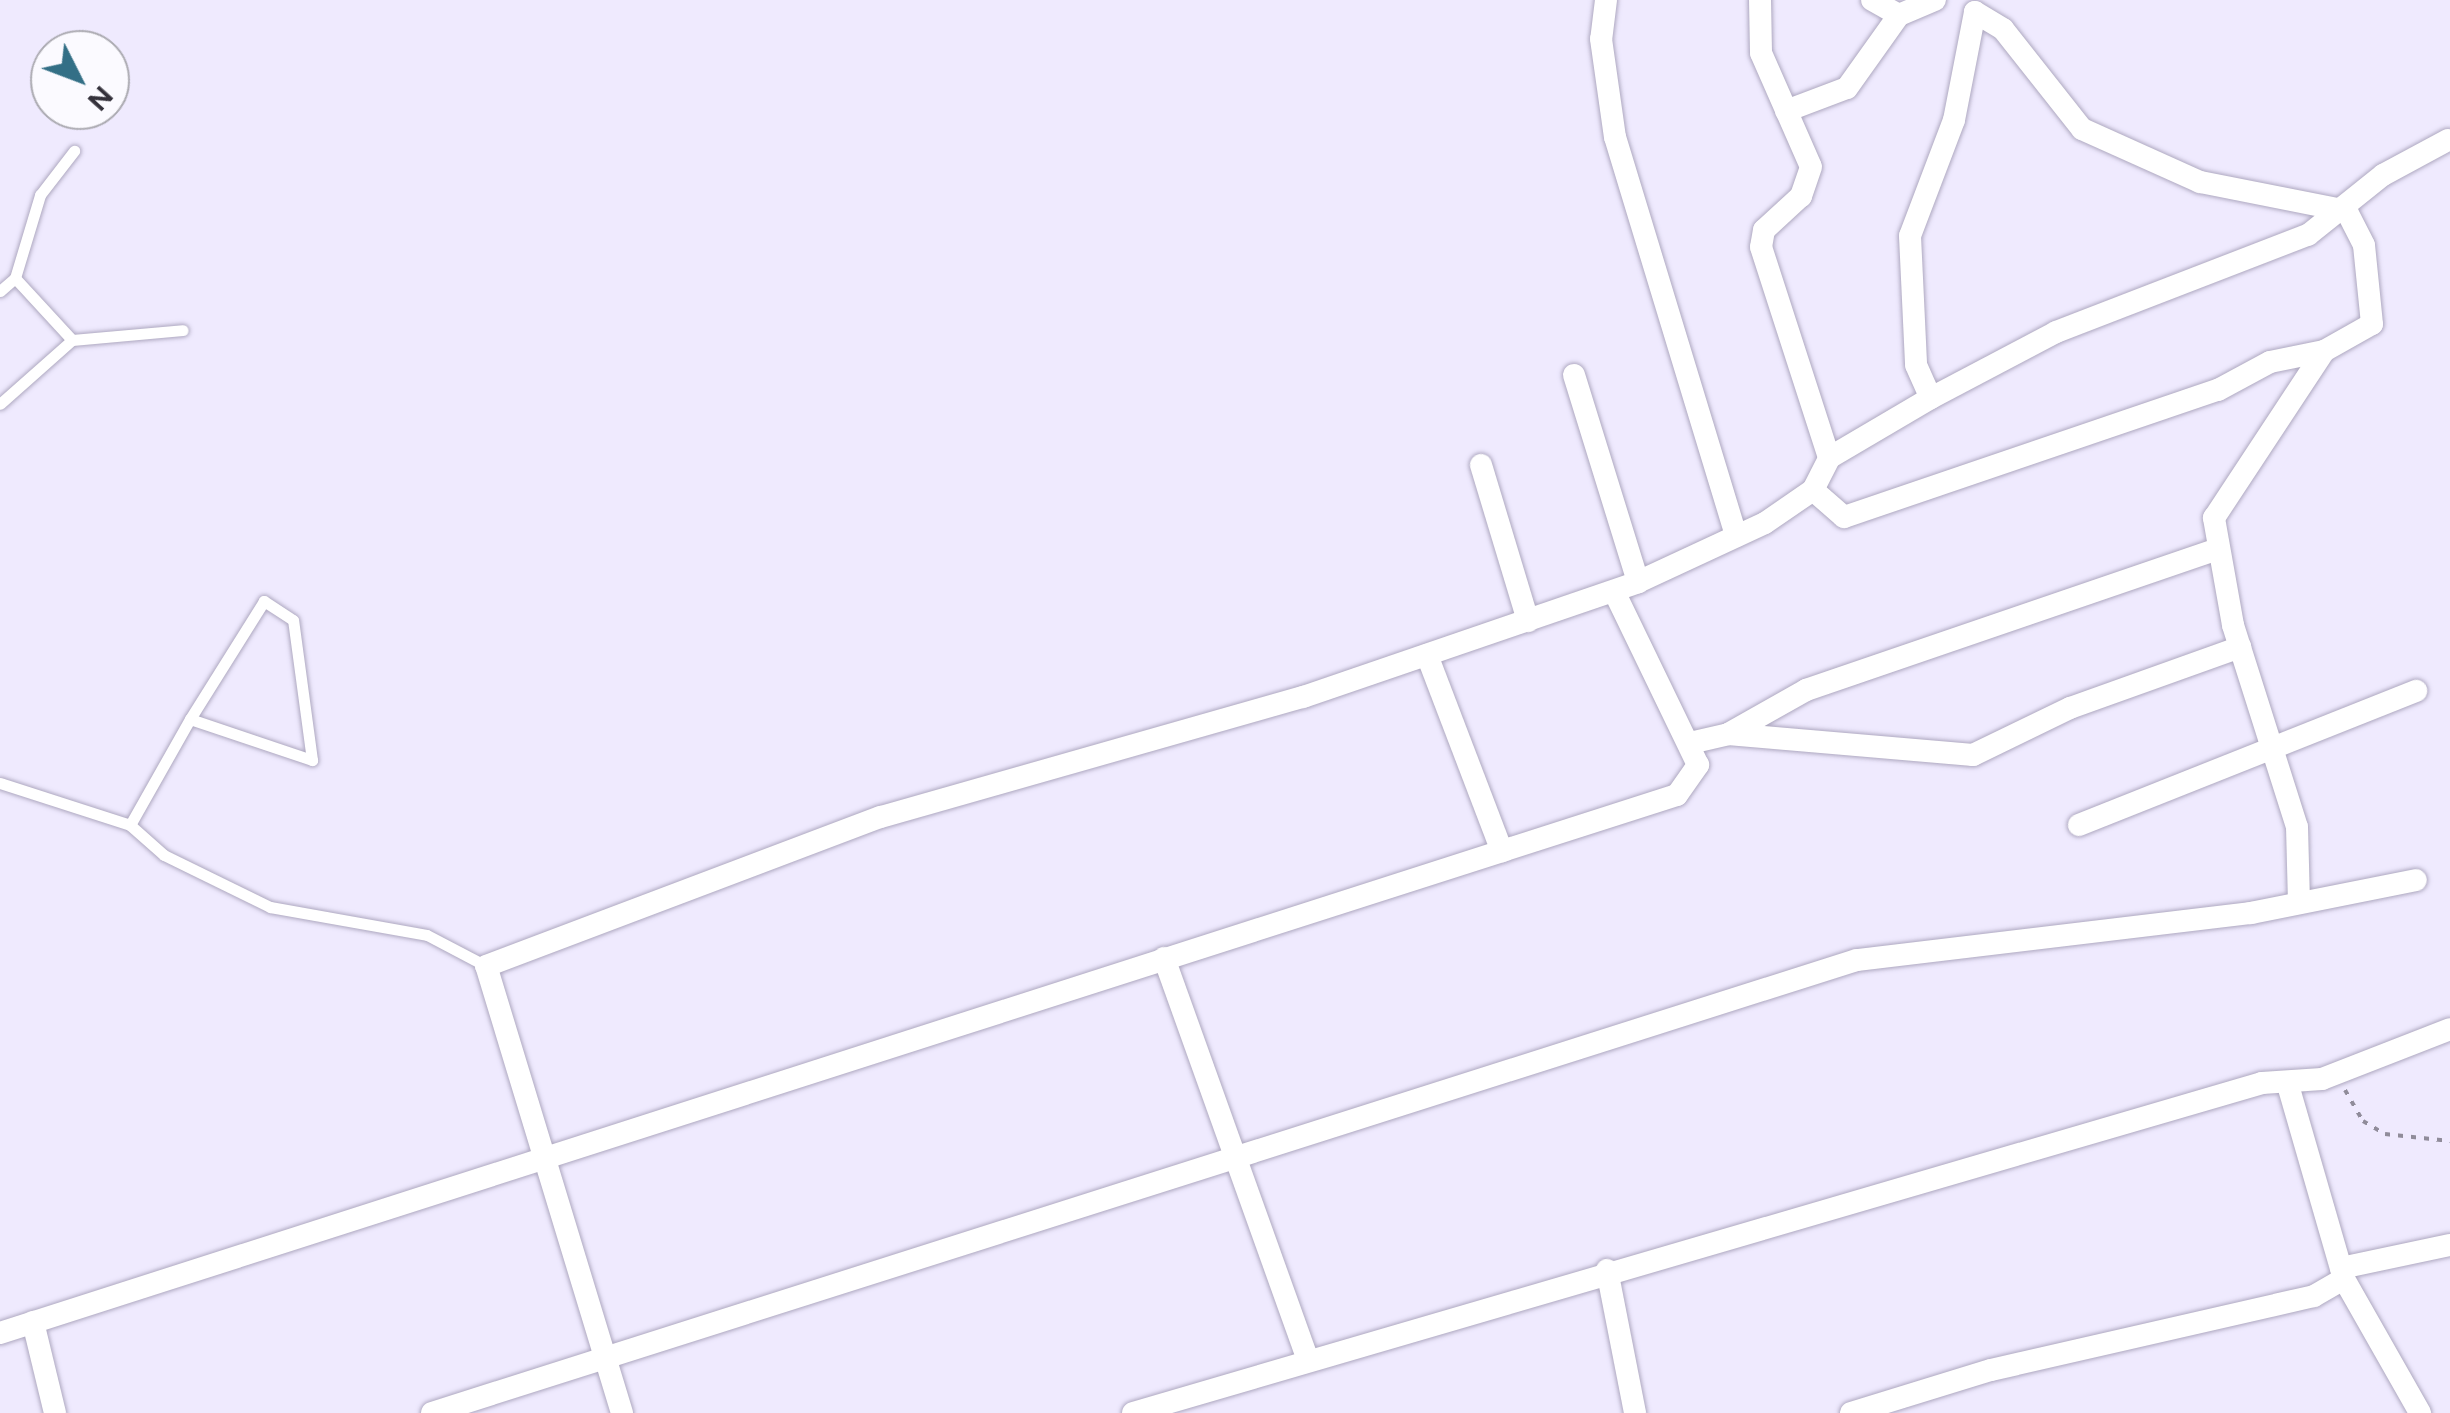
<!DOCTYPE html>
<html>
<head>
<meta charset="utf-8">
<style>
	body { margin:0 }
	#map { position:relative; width:2450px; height:1413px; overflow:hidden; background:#efeafe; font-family:Figtree,sans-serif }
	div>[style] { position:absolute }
	.path>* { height:4px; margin-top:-2px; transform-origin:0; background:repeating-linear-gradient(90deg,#908c9a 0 5px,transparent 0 13px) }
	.roads { filter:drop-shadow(0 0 2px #aea8c0) drop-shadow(0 0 2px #aea8c0) }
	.lane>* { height:11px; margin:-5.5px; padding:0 5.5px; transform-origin:5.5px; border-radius:5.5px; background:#fff }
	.street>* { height:22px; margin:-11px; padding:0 11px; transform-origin:11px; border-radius:11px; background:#fff }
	span { translate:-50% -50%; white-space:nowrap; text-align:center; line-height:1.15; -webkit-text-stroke:9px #fbfaff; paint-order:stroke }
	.north { position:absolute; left:30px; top:30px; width:100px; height:100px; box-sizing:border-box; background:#fbfaff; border:2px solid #abaab1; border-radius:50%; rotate:132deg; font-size:28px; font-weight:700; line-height:40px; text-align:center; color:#34313b }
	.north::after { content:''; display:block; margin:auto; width:35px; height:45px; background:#336f86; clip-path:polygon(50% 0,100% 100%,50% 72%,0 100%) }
</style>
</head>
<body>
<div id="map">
	<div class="path">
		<i style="left:2345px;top:1090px;width:36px;rotate:60deg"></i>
		<i style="left:2363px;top:1121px;width:26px;rotate:31deg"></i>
		<i style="left:2385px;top:1134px;width:65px;rotate:6.1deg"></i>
	</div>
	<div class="roads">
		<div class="lane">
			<i style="left:15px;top:278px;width:87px;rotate:-73.2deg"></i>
			<i style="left:40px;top:195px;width:56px;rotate:-52.3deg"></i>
			<i style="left:0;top:291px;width:20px;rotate:-41deg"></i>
			<i style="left:15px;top:278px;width:84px;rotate:47.4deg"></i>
			<i style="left:72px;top:340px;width:96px;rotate:138.4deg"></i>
			<i style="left:72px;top:340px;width:111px;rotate:-5.1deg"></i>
			<i style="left:0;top:783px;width:137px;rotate:17.9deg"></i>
			<i style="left:130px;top:825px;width:45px;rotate:41.4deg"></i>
			<i style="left:164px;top:855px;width:118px;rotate:26.1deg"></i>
			<i style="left:270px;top:907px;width:159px;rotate:10.1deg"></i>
			<i style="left:427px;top:935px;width:67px;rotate:27.7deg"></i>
			<i style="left:130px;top:825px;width:122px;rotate:-60.5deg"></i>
			<i style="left:190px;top:719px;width:129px;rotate:18.6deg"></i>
			<i style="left:312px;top:760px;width:141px;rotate:-97.7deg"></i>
			<i style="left:293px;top:620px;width:35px;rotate:-147deg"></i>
			<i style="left:264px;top:601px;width:139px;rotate:122.1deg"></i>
		</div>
		<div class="street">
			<i style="left:1606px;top:0;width:39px;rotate:97deg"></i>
			<i style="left:1601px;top:39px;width:99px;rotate:81.9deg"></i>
			<i style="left:1615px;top:137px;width:417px;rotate:73.1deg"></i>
			<i style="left:1760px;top:0;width:53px;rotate:88.9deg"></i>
			<i style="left:1761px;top:53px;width:124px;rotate:66.3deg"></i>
			<i style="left:1811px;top:167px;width:31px;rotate:109deg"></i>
			<i style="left:1801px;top:196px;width:50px;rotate:137.4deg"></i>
			<i style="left:1764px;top:230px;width:17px;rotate:100deg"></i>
			<i style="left:1761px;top:247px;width:222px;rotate:72.1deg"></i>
			<i style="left:1872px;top:0;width:31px;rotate:29deg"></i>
			<i style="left:1899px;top:15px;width:39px;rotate:-23deg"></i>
			<i style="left:1786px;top:111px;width:65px;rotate:-20.7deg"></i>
			<i style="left:1847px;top:88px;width:90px;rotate:-54.5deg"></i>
			<i style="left:1574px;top:375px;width:217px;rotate:72.8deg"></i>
			<i style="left:1481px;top:465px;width:163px;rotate:73.2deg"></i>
			<i style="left:1813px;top:490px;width:41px;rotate:41.1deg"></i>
			<i style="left:1844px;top:517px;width:395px;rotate:-18.8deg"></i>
			<i style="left:2218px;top:390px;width:59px;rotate:-28.3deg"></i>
			<i style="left:2270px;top:362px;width:55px;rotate:-11.5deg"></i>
			<i style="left:2324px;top:351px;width:55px;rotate:-29.4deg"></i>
			<i style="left:2372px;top:324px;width:79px;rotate:-95.8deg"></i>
			<i style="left:2364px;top:245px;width:38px;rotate:-117deg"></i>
			<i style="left:2347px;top:211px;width:150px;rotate:-168.8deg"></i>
			<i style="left:2200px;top:182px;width:129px;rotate:-155.8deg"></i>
			<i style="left:2082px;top:129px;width:127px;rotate:-128.3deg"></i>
			<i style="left:2003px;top:29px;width:33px;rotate:-149deg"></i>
			<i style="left:1975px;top:12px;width:110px;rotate:101deg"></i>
			<i style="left:1954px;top:120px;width:124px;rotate:110.8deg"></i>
			<i style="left:1910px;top:236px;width:129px;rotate:87.3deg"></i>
			<i style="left:1916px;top:365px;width:36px;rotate:66deg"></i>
			<i style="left:1427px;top:655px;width:210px;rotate:69.1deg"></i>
			<i style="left:1728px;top:734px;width:246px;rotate:4.9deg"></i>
			<i style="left:1973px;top:755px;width:108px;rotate:-25.9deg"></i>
			<i style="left:2070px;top:708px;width:181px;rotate:-19.7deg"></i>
			<i style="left:1690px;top:743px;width:39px;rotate:-13deg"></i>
			<i style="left:1728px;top:734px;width:90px;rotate:-29.4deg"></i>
			<i style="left:1806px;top:690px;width:431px;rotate:-18.9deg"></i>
			<i style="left:2079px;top:825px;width:363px;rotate:-21.7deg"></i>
			<i style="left:2299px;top:903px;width:76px;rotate:-91.5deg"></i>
			<i style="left:2297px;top:827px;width:212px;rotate:-107.6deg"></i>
			<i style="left:2233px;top:625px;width:109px;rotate:-100.1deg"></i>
			<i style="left:2214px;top:518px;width:200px;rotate:-56.6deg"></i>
			<i style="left:1164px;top:958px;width:424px;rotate:70.3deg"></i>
			<i style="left:2288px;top:1085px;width:202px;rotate:73.9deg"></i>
			<i style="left:2344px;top:1279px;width:154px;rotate:60.4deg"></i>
			<i style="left:2341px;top:1268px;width:111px;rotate:-11.9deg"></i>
			<i style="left:1607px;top:1270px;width:146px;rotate:78.9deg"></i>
			<i style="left:33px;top:1322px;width:94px;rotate:76.4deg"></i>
			<i style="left:0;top:1333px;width:1761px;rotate:-17.79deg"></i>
			<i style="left:1677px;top:795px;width:37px;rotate:-55deg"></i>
			<i style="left:1698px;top:765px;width:193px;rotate:-115.8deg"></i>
			<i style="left:432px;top:1413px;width:1495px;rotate:-17.64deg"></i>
			<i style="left:1857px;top:960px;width:397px;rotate:-6.8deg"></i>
			<i style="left:2251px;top:913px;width:168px;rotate:-11.3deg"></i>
			<i style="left:622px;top:1413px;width:467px;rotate:-106.9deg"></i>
			<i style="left:486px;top:966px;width:422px;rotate:-20.7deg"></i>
			<i style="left:881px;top:817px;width:439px;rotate:-15.9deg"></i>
			<i style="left:1303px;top:697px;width:354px;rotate:-18.9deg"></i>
			<i style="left:1638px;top:582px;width:140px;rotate:-24.9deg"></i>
			<i style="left:1765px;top:523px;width:58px;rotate:-34.5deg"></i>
			<i style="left:1813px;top:490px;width:36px;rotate:-63deg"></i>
			<i style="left:1829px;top:458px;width:118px;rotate:-30.5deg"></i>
			<i style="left:1931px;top:398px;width:141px;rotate:-27.8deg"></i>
			<i style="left:2056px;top:332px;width:270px;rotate:-21.1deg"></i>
			<i style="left:2308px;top:235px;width:96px;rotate:-38.7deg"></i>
			<i style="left:2383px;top:175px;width:74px;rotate:-28.3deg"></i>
			<i style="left:1133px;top:1413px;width:1176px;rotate:-16.29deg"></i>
			<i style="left:2262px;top:1083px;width:60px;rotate:-3.8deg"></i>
			<i style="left:2322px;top:1079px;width:137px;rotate:-21.3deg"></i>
			<i style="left:1851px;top:1413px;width:146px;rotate:-17.1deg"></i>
			<i style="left:1991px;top:1370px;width:331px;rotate:-12.9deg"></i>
			<i style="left:2314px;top:1296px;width:34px;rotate:-30deg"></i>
		</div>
	</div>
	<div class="north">N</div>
</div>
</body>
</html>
